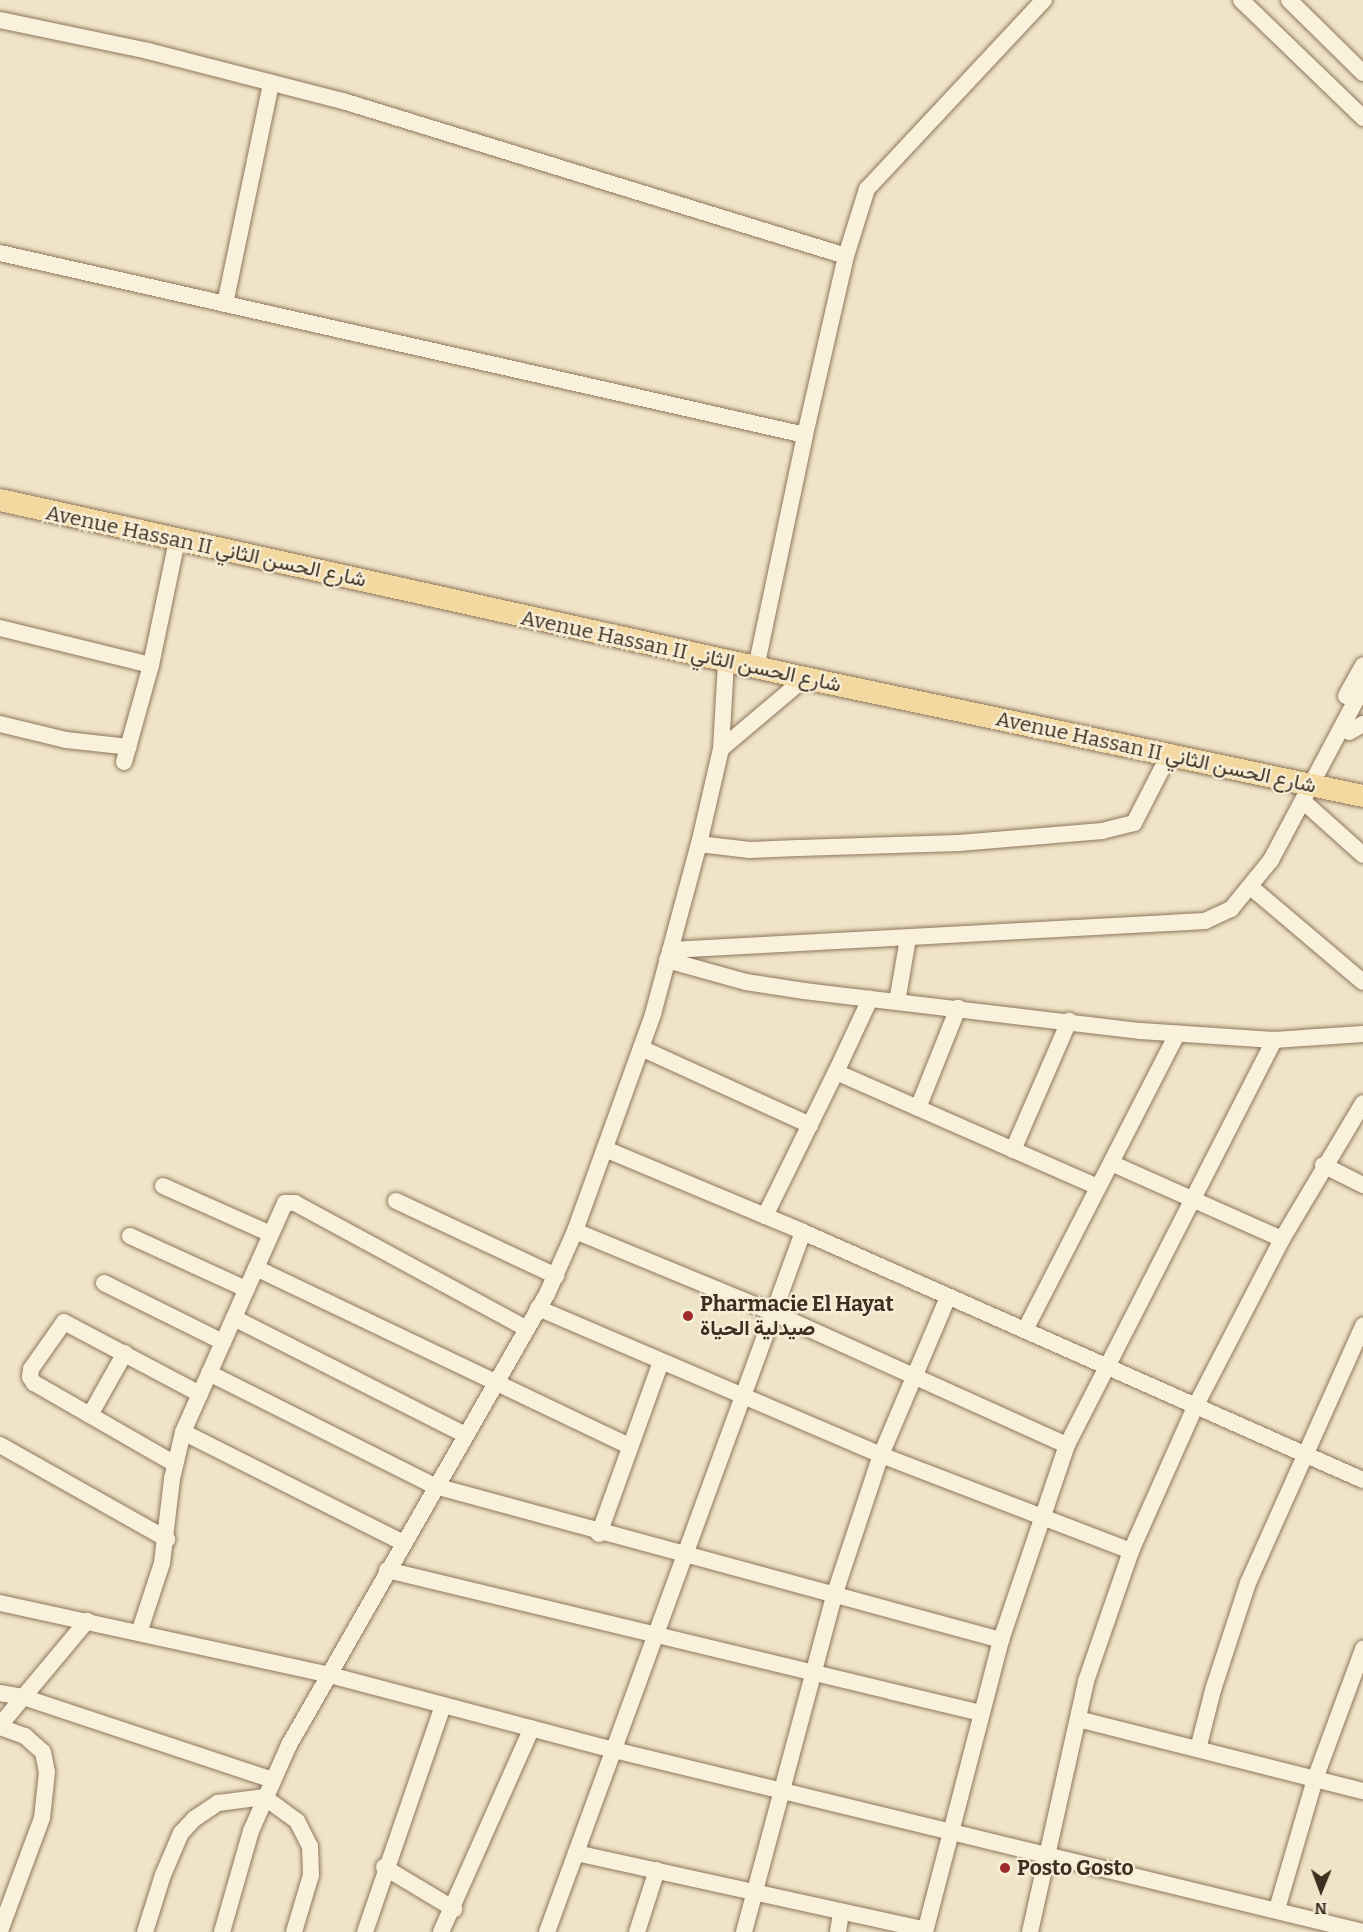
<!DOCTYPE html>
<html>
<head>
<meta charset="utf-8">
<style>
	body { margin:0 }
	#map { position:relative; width:1363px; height:1932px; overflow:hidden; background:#f0e4c8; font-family:Bitter,Vazirmatn,serif }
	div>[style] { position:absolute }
	.roads { filter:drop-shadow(0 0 2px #8d765c) drop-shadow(0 0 2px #8d765c) }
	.minor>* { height:16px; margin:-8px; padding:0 8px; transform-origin:8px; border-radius:8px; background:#faf1dc }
	.major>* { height:22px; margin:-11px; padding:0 11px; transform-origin:11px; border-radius:11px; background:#f3d9a0 }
	.dots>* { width:16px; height:16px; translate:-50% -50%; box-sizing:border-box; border:3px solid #f7eed8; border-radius:50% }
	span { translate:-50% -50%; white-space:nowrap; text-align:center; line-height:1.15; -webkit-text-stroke:4.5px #f7eed8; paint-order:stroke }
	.street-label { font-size:21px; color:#3d2e20 }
	.poi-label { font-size:21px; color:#3d2e20; font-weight:700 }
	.left { translate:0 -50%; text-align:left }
	.north { position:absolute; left:1291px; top:1860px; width:60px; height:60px; -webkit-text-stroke:4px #f7eed8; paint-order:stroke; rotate:181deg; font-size:16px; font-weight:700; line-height:24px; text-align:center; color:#3d2e20 }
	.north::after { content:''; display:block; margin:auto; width:21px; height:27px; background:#3d2e20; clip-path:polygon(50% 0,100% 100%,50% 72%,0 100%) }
</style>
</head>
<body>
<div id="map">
	<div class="roads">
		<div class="minor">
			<i style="left:1241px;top:0;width:170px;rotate:44deg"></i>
			<i style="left:1289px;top:0;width:104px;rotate:44.6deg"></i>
			<i style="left:0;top:20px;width:151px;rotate:11.8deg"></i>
			<i style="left:148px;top:51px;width:201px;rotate:14.4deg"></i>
			<i style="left:343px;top:101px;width:526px;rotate:17.13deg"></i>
			<i style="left:0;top:253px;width:825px;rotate:12.74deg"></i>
			<i style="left:225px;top:304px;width:226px;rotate:-78.2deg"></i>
			<i style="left:0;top:628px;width:155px;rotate:13.8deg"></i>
			<i style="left:756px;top:668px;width:238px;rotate:-78.1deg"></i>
			<i style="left:805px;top:435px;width:184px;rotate:-77.1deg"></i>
			<i style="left:846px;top:256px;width:70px;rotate:-72.6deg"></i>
			<i style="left:867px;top:189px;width:259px;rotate:-46.9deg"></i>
			<i style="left:1346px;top:696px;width:35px;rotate:-61deg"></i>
			<i style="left:0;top:724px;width:68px;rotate:13.6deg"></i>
			<i style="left:66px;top:740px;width:63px;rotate:6.3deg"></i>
			<i style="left:1349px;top:732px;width:16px;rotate:-30deg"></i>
			<i style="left:721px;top:749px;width:110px;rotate:-40.2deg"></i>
			<i style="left:124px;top:762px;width:101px;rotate:-74.4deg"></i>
			<i style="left:151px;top:665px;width:127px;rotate:-78.2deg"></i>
			<i style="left:1304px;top:802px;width:79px;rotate:41.9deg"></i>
			<i style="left:699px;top:844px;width:51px;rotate:6.7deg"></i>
			<i style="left:750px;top:850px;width:48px;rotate:-2.4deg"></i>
			<i style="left:798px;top:848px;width:161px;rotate:-1.8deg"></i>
			<i style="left:959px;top:843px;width:144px;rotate:-4.8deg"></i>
			<i style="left:1102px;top:831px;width:33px;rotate:-14deg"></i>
			<i style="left:1134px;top:823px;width:79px;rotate:-62.8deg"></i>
			<i style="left:1252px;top:888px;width:145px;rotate:40.3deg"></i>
			<i style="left:670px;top:950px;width:536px;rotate:-3.1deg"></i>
			<i style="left:1205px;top:921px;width:29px;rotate:-25deg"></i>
			<i style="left:1231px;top:909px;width:63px;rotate:-50.8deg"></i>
			<i style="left:1271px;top:860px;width:196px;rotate:-62deg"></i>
			<i style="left:667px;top:960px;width:82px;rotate:15.6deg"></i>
			<i style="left:746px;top:982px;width:59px;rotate:8.8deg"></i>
			<i style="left:804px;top:991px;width:339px;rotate:6.8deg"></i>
			<i style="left:1141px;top:1031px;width:133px;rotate:3.9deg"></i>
			<i style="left:1274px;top:1040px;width:89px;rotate:-3.9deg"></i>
			<i style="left:897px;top:1002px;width:65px;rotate:-80.2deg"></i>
			<i style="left:641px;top:1048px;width:186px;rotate:24.5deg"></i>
			<i style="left:836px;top:1072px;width:81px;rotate:-65deg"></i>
			<i style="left:918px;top:1108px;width:108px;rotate:-68.2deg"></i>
			<i style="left:605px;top:1149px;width:215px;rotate:22.7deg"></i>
			<i style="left:803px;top:1232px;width:612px;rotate:23.89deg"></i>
			<i style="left:1013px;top:1150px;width:141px;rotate:-66.5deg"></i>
			<i style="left:1111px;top:1163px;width:187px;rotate:24deg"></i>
			<i style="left:1323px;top:1165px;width:45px;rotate:26.6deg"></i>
			<i style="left:163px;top:1186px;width:118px;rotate:24deg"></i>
			<i style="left:396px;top:1201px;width:177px;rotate:25.1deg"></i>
			<i style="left:765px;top:1216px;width:161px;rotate:-63.8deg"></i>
			<i style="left:836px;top:1072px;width:286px;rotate:23.7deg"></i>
			<i style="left:575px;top:1231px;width:215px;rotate:22.4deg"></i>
			<i style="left:774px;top:1313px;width:321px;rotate:24.3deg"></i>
			<i style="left:130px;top:1236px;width:128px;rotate:24.6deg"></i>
			<i style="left:256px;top:1268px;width:414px;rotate:25.5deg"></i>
			<i style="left:104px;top:1283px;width:133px;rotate:26.4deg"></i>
			<i style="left:538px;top:1308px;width:373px;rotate:23.2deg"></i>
			<i style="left:881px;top:1455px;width:268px;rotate:21deg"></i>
			<i style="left:234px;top:1318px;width:258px;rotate:26.8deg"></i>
			<i style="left:1025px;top:1330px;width:333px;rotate:-62.8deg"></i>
			<i style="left:209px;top:1373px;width:253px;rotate:26.6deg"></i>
			<i style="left:435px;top:1486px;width:587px;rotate:15.22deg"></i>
			<i style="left:90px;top:1415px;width:71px;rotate:-60.6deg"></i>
			<i style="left:183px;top:1432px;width:245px;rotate:26.7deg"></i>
			<i style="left:0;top:1445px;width:192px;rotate:29.4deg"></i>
			<i style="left:175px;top:1464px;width:163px;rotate:-150.1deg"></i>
			<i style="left:34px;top:1383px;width:7px;rotate:-124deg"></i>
			<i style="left:30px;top:1377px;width:8px;rotate:-83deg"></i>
			<i style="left:31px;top:1369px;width:57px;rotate:-54.9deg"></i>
			<i style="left:64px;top:1322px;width:154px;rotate:27.9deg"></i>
			<i style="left:599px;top:1534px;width:183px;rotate:-70.2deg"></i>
			<i style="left:387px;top:1570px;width:611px;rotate:13.54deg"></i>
			<i style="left:0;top:1603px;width:338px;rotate:12.3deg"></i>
			<i style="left:330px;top:1675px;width:294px;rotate:14.8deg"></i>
			<i style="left:614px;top:1750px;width:771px;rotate:13.66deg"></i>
			<i style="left:139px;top:1633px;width:74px;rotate:-71.8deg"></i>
			<i style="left:162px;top:1563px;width:85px;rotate:-83.2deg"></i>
			<i style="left:172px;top:1479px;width:48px;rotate:-76.8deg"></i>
			<i style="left:183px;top:1432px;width:251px;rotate:-66deg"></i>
			<i style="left:285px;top:1203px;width:10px"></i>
			<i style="left:295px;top:1203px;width:262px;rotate:28.5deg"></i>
			<i style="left:0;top:1693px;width:23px;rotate:10deg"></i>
			<i style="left:23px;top:1697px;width:262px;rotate:18.4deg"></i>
			<i style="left:1078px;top:1719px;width:294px;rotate:14.2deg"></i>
			<i style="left:0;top:1725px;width:136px;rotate:-50.1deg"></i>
			<i style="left:0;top:1727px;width:27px;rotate:20deg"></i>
			<i style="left:25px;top:1736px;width:24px;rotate:42deg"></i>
			<i style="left:43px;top:1752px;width:20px;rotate:79deg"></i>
			<i style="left:47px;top:1772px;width:46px;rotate:96.2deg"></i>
			<i style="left:42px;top:1818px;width:121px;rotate:110.4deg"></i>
			<i style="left:1198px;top:1749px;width:61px;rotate:-75.7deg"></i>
			<i style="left:1213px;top:1690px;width:113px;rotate:-71.9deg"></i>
			<i style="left:1248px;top:1583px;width:282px;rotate:-65.9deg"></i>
			<i style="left:576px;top:1853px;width:357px;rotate:12.4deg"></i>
			<i style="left:384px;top:1867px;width:82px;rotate:31deg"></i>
			<i style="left:1277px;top:1909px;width:135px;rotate:-73.7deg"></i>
			<i style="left:1315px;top:1779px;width:139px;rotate:-69.7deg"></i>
			<i style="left:145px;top:1932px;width:60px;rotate:-72.5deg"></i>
			<i style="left:163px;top:1875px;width:46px;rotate:-66.8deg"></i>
			<i style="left:181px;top:1833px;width:19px;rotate:-47deg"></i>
			<i style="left:194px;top:1819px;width:29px;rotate:-34deg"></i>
			<i style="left:218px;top:1803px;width:46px;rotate:-7.4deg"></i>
			<i style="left:264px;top:1797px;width:41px;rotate:36deg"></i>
			<i style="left:297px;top:1821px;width:28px;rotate:63deg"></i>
			<i style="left:310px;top:1846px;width:29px;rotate:88deg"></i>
			<i style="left:311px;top:1875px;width:59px;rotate:106.6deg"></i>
			<i style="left:222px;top:1932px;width:105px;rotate:-74deg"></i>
			<i style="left:251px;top:1831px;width:94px;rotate:-66.2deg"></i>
			<i style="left:289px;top:1745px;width:520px;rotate:-60.23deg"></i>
			<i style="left:547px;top:1294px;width:69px;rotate:-66deg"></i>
			<i style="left:575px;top:1231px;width:231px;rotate:-70.2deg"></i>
			<i style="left:653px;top:1014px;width:176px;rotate:-74.9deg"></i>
			<i style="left:699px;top:844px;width:98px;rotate:-77deg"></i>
			<i style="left:721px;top:749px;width:88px;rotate:-86.7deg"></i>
			<i style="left:365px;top:1932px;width:240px;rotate:-71deg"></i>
			<i style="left:441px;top:1932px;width:223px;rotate:-66deg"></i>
			<i style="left:547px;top:1932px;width:745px;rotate:-69.91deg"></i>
			<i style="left:637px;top:1932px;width:65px;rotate:-72.1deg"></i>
			<i style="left:744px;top:1932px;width:351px;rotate:-75deg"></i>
			<i style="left:835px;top:1593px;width:145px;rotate:-71.6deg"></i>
			<i style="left:881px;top:1455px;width:172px;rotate:-67deg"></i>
			<i style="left:838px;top:1932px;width:19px;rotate:-81deg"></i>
			<i style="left:925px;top:1932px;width:302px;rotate:-75.4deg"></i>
			<i style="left:1001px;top:1640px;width:206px;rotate:-71.3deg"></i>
			<i style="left:1067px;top:1445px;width:455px;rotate:-62.9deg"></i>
			<i style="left:1030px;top:1932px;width:257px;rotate:-77.4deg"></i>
			<i style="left:1086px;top:1681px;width:138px;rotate:-70.9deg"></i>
			<i style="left:1131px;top:1551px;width:158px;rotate:-66deg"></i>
			<i style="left:1195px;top:1407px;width:189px;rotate:-62.6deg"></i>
			<i style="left:1282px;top:1239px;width:158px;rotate:-59.2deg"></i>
		</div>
		<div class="major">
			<i style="left:0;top:500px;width:824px;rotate:12.47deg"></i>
			<i style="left:805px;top:678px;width:570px;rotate:11.94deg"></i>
		</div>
	</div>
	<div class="dots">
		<i style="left:688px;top:1316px;background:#9e2a2b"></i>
		<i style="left:1005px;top:1868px;background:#9e2a2b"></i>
	</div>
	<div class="street-label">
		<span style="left:206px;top:546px;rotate:12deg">Avenue Hassan II شارع الحسن الثاني</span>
		<span style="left:681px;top:651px;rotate:12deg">Avenue Hassan II شارع الحسن الثاني</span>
		<span style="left:1156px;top:752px;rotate:12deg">Avenue Hassan II شارع الحسن الثاني</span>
	</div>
	<div class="poi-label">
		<span class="left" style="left:700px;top:1316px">Pharmacie El Hayat<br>صيدلية الحياة</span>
		<span class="left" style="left:1017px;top:1868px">Posto Gosto</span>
	</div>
	<div class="north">N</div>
</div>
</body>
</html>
